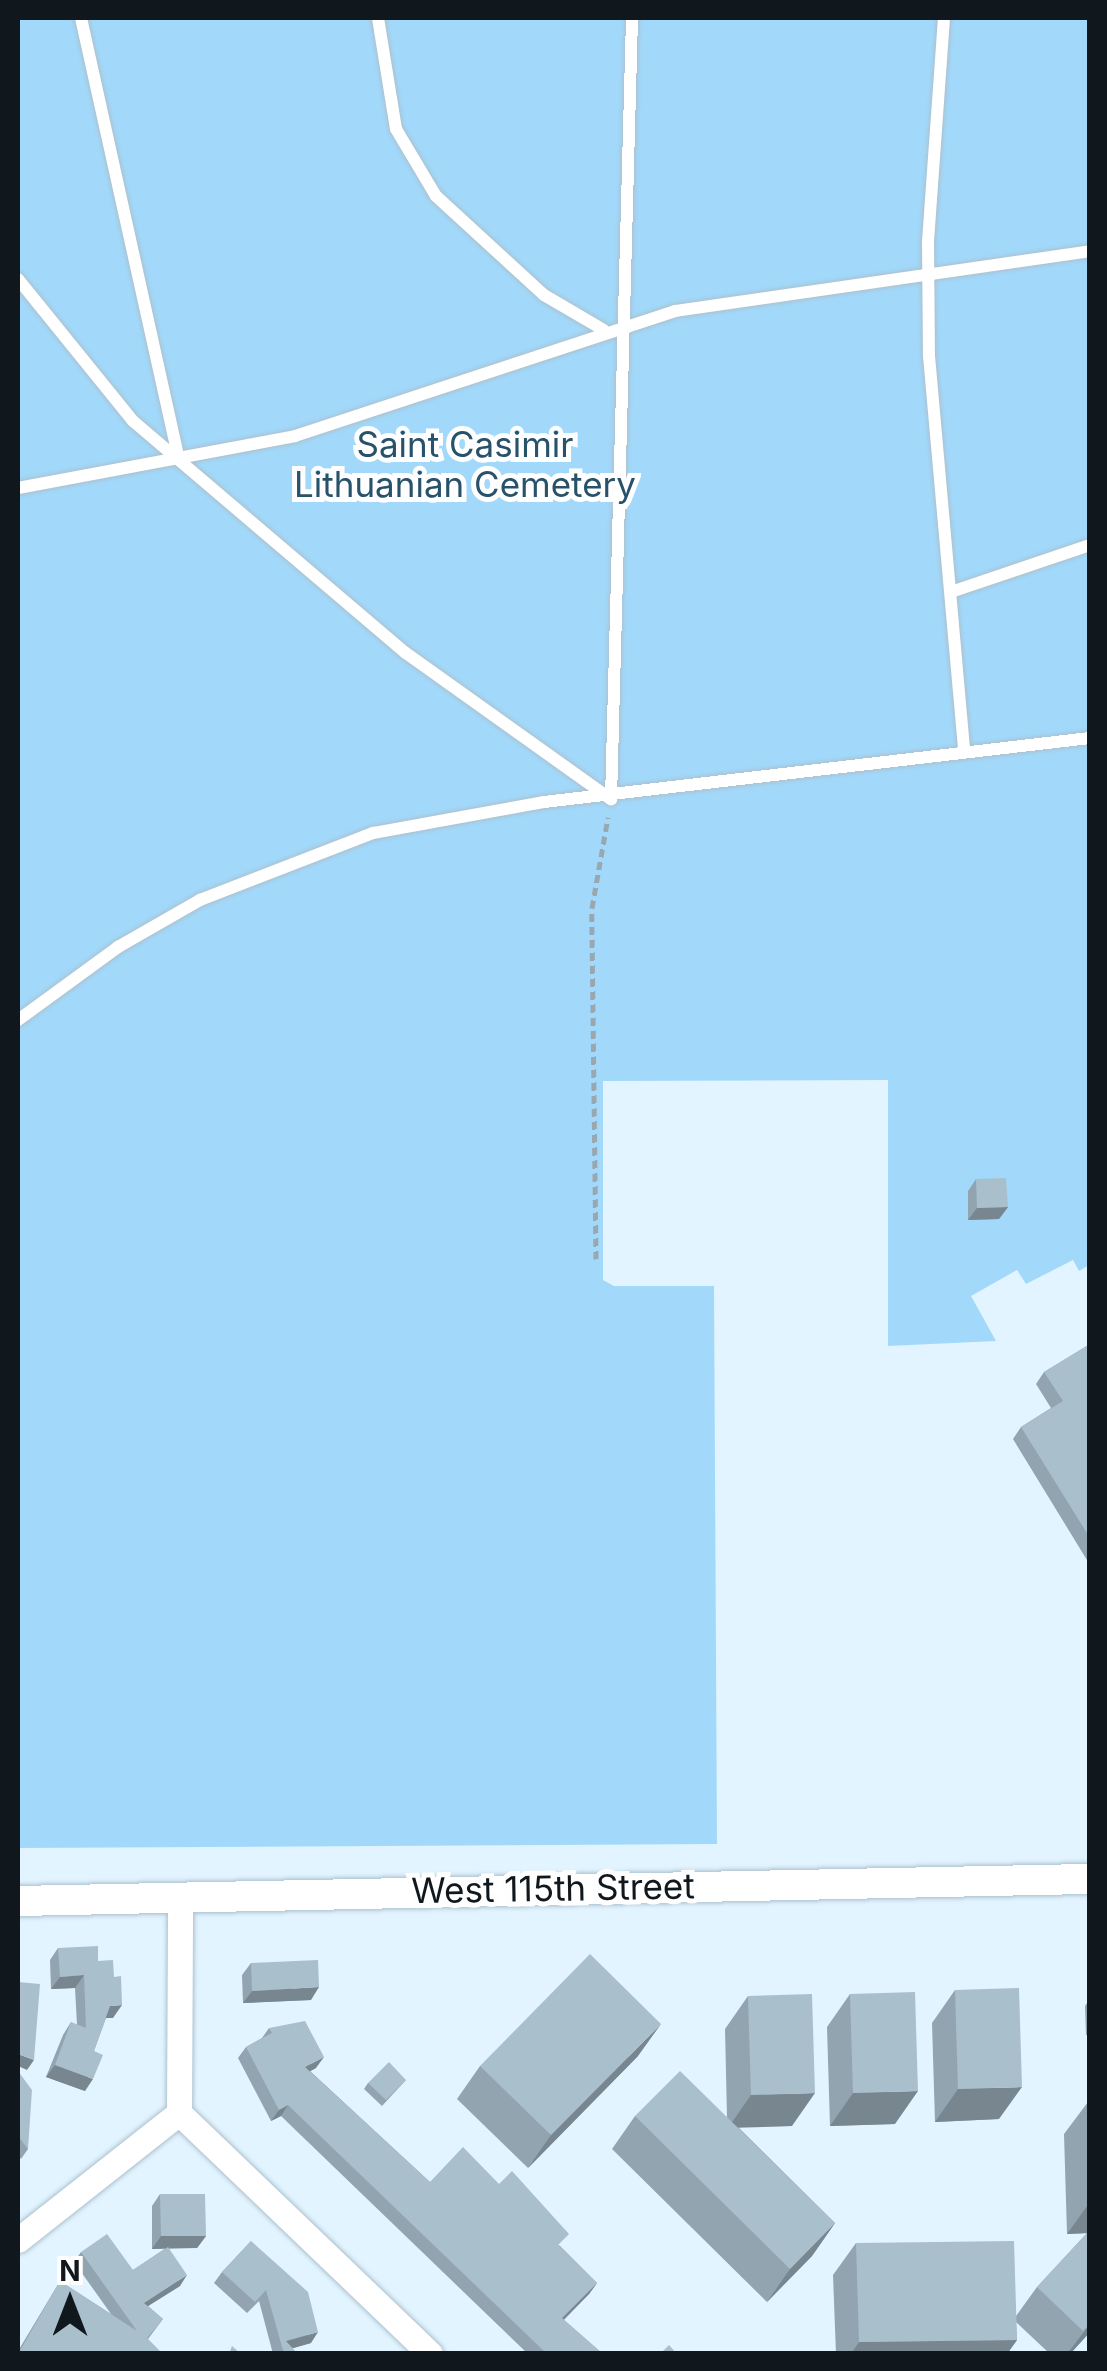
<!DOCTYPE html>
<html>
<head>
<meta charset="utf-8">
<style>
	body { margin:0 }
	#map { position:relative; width:1107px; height:2371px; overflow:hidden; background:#e2f4ff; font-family:Inter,sans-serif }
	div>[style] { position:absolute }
	.green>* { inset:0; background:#a2d9fb }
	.path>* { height:5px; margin-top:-2.5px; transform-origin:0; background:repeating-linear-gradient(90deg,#99a7b0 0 8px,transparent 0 13px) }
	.roads { filter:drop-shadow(0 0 2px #acc1ce) drop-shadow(0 0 2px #acc1ce) }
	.service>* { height:12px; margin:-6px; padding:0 6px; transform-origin:6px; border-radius:6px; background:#fff }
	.minor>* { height:25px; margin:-12.5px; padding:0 12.5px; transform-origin:12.5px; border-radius:12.5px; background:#fff }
	.tertiary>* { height:30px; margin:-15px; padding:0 15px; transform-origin:15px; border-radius:15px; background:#fff }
	.wall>* { inset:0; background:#92a4af }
	.shaded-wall>* { inset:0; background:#77868f }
	.building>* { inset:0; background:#aabfcc }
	span { translate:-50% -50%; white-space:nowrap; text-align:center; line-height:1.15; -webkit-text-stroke:10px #fefefe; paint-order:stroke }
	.park-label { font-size:35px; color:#27526a }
	.street-label { font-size:35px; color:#11181d }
	.frame { position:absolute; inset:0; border:20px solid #11181d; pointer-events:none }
	.north { position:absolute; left:20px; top:2251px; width:100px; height:100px; -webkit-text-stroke:8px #fefefe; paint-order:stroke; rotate:0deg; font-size:28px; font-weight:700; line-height:40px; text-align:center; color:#11181d }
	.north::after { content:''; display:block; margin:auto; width:35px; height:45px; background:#11181d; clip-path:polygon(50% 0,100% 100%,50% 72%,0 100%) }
</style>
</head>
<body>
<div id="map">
	<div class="green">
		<i style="clip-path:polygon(18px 18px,1089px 18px,1089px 1265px,1079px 1271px,1073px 1260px,1026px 1284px,1017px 1270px,971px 1296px,996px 1341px,888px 1346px,888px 1080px,603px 1081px,603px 1280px,614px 1286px,714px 1286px,717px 1844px,18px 1848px)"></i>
	</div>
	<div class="path">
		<i style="left:596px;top:1259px;width:351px;rotate:-90.7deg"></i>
		<i style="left:592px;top:908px;width:92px;rotate:-80deg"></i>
	</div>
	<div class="roads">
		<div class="service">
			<i style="left:81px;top:18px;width:452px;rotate:77.5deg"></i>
			<i style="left:378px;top:18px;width:112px;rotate:80.8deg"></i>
			<i style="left:396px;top:129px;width:78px;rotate:59.2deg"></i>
			<i style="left:436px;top:196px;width:147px;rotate:42.5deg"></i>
			<i style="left:544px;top:295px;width:69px;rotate:30.3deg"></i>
			<i style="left:944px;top:18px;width:225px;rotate:94.1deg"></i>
			<i style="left:928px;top:242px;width:114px;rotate:89.5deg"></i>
			<i style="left:929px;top:356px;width:395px;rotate:84.9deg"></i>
			<i style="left:18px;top:279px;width:183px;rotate:51deg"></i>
			<i style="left:133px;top:421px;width:358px;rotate:40.4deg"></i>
			<i style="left:406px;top:653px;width:252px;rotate:35.5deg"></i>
			<i style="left:18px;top:488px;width:282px;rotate:-10.6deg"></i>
			<i style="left:295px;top:436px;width:400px;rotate:-18.2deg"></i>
			<i style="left:675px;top:311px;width:419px;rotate:-8.2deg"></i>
			<i style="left:951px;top:592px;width:147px;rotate:-18.7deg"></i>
			<i style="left:611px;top:799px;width:781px;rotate:-88.46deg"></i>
			<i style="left:18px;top:1020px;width:124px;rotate:-36.1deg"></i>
			<i style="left:118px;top:947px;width:95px;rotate:-29.8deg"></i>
			<i style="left:200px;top:900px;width:186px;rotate:-21.2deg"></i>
			<i style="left:373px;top:833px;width:174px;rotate:-10.3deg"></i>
			<i style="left:544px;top:802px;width:550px;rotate:-6.69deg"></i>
		</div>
		<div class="minor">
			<i style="left:179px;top:2113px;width:348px;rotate:43.8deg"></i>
			<i style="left:18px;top:2240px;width:205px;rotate:-38.3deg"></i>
			<i style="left:179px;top:2113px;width:216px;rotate:-89.7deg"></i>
		</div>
		<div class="tertiary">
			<i style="left:18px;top:1901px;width:1072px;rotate:-1.18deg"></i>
		</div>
	</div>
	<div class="wall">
		<i style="clip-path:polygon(976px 1179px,1008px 1207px,999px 1219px,968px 1220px,968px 1191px)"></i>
		<i style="clip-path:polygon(1090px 1344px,1090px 1565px,1013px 1439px,1021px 1427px,1051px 1408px,1036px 1384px,1044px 1372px)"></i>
		<i style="clip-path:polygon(58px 1948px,98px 1961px,113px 2018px,106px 2018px,94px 2051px,85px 2091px,46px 2077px,63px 2035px,71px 2022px,77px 2025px,75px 1988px,51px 1989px,50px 1960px)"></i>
		<i style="clip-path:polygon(251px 1963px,311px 2000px,243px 2003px,242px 1975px)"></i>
		<i style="clip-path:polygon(955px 1990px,999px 2119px,935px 2122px,932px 2023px)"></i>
		<i style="clip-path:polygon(850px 1994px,895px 2124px,830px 2126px,827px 2027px)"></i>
		<i style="clip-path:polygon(748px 1996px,792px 2126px,738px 2127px,835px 2223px,812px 2256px,767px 2302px,612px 2149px,635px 2116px,727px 2117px,725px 2029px)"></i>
		<i style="clip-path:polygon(1089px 2000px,1090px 2035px,1086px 2035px,1085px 2006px)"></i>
		<i style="clip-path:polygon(269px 2028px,316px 2068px,310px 2071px,430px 2182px,560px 2246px,597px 2283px,589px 2294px,564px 2320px,603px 2354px,528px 2354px,281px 2116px,271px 2121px,238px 2058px,246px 2047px,262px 2038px)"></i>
		<i style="clip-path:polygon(638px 2056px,528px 2168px,457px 2099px,480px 2066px)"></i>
		<i style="clip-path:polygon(18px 2071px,28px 2149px,21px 2159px,18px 2155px)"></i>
		<i style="clip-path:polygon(406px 2080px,382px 2106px,364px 2089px,368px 2083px)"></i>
		<i style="clip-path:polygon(1088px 2102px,1090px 2102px,1090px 2332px,1070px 2354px,1050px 2354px,1016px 2322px,1017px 2340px,1007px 2354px,836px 2354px,833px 2275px,856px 2243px,1016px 2316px,1037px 2287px,1087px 2233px,1067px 2234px,1064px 2134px)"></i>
		<i style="clip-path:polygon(160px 2194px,206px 2236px,197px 2248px,169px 2248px,180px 2286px,148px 2306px,163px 2319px,148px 2339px,18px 2354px,18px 2351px,60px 2281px,111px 2314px,74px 2262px,81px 2252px,133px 2270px,166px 2248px,152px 2249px,152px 2206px)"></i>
		<i style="clip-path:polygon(251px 2241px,311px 2343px,293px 2348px,284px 2354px,273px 2354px,259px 2301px,247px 2313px,214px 2283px,222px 2272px)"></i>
	</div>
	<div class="shaded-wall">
		<i style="clip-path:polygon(1008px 1207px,999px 1219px,968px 1220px,977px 1208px)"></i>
		<i style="clip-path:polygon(84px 1975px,75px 1988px,51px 1989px,60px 1977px)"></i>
		<i style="clip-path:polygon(319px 1987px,311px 2000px,243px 2003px,252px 1991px)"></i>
		<i style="clip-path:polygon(122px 2005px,113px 2018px,102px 2018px,110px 2006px)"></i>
		<i style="clip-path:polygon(661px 2024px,638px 2056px,528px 2168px,551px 2135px)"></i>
		<i style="clip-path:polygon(18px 2054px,34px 2060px,27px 2070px,18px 2066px)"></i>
		<i style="clip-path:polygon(324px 2057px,316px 2068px,298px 2078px,305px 2067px)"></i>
		<i style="clip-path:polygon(55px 2065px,93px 2079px,85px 2091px,46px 2077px)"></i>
		<i style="clip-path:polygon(1022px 2087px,999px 2119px,935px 2122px,958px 2089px)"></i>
		<i style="clip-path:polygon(918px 2091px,895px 2124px,830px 2126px,853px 2093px)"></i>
		<i style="clip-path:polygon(815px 2093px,792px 2126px,728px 2128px,751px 2095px)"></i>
		<i style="clip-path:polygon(288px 2105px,281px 2116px,271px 2121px,279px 2110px)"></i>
		<i style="clip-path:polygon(1090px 2202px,1090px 2233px,1067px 2234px)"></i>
		<i style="clip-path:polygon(835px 2223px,812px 2256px,767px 2302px,790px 2269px)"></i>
		<i style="clip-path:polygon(161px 2236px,206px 2236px,197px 2248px,152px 2249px)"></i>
		<i style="clip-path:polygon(187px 2275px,180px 2286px,137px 2313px,144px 2303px)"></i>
		<i style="clip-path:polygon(597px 2283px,589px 2294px,554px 2329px,562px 2318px)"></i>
		<i style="clip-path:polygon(1090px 2324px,1090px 2332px,1070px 2354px,1067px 2354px)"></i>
		<i style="clip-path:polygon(318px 2332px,311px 2343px,283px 2351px,286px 2341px)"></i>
		<i style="clip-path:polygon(1017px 2340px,1007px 2354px,851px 2354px,859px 2342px)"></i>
	</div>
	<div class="building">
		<i style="clip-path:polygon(1006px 1178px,1008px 1207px,977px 1208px,976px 1179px)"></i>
		<i style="clip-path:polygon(1090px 1344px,1090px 1538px,1021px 1427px,1063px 1401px,1044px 1372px)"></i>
		<i style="clip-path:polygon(98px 1946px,98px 1961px,113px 1960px,114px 1977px,121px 1976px,122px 2005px,110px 2006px,94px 2051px,103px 2055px,93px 2079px,55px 2065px,71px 2022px,86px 2028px,84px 1975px,60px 1977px,58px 1948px)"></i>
		<i style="clip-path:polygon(590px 1954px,661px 2024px,551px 2135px,480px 2066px)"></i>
		<i style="clip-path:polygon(318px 1960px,319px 1987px,252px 1991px,251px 1963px)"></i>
		<i style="clip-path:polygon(18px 1982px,40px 1984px,34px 2060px,18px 2054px)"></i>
		<i style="clip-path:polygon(1019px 1988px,1022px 2087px,958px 2089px,955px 1990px)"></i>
		<i style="clip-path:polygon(915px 1992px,918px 2091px,853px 2093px,850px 1994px)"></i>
		<i style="clip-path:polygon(812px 1994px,815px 2093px,751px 2095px,748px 1996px)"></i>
		<i style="clip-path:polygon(305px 2021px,324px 2057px,305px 2067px,430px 2182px,463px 2147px,499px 2184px,512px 2171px,569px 2234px,558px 2245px,597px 2283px,562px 2318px,603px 2354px,547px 2354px,288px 2105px,279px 2110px,246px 2047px,272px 2033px,269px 2028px)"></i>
		<i style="clip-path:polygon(389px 2062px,406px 2080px,386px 2100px,368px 2083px)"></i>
		<i style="clip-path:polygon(18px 2071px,32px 2090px,28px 2149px,18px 2136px)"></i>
		<i style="clip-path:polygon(680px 2071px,835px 2223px,790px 2269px,635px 2116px)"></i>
		<i style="clip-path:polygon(1088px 2102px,1090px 2102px,1090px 2171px)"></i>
		<i style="clip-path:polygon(160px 2194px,205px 2194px,206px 2236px,161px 2236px)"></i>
		<i style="clip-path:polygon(1090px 2230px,1090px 2324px,1083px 2331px,1037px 2287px)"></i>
		<i style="clip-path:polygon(107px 2234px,133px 2270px,168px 2247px,187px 2275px,144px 2303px,163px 2319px,147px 2338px,163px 2354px,18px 2354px,60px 2281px,137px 2331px,81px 2252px)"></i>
		<i style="clip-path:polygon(251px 2241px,308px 2292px,318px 2332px,286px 2341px,298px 2354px,284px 2354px,266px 2290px,255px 2302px,222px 2272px)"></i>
		<i style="clip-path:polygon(1014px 2241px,1017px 2340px,859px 2342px,856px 2243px)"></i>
		<i style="clip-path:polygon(669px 2345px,677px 2354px,660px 2354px)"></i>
		<i style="clip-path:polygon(232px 2346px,241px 2354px,229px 2354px)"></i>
	</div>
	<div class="park-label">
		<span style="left:465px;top:464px">Saint Casimir<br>Lithuanian Cemetery</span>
	</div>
	<div class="street-label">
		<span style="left:553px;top:1888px;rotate:-1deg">West 115th Street</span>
	</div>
	<div class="frame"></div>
	<div class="north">N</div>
</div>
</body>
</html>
